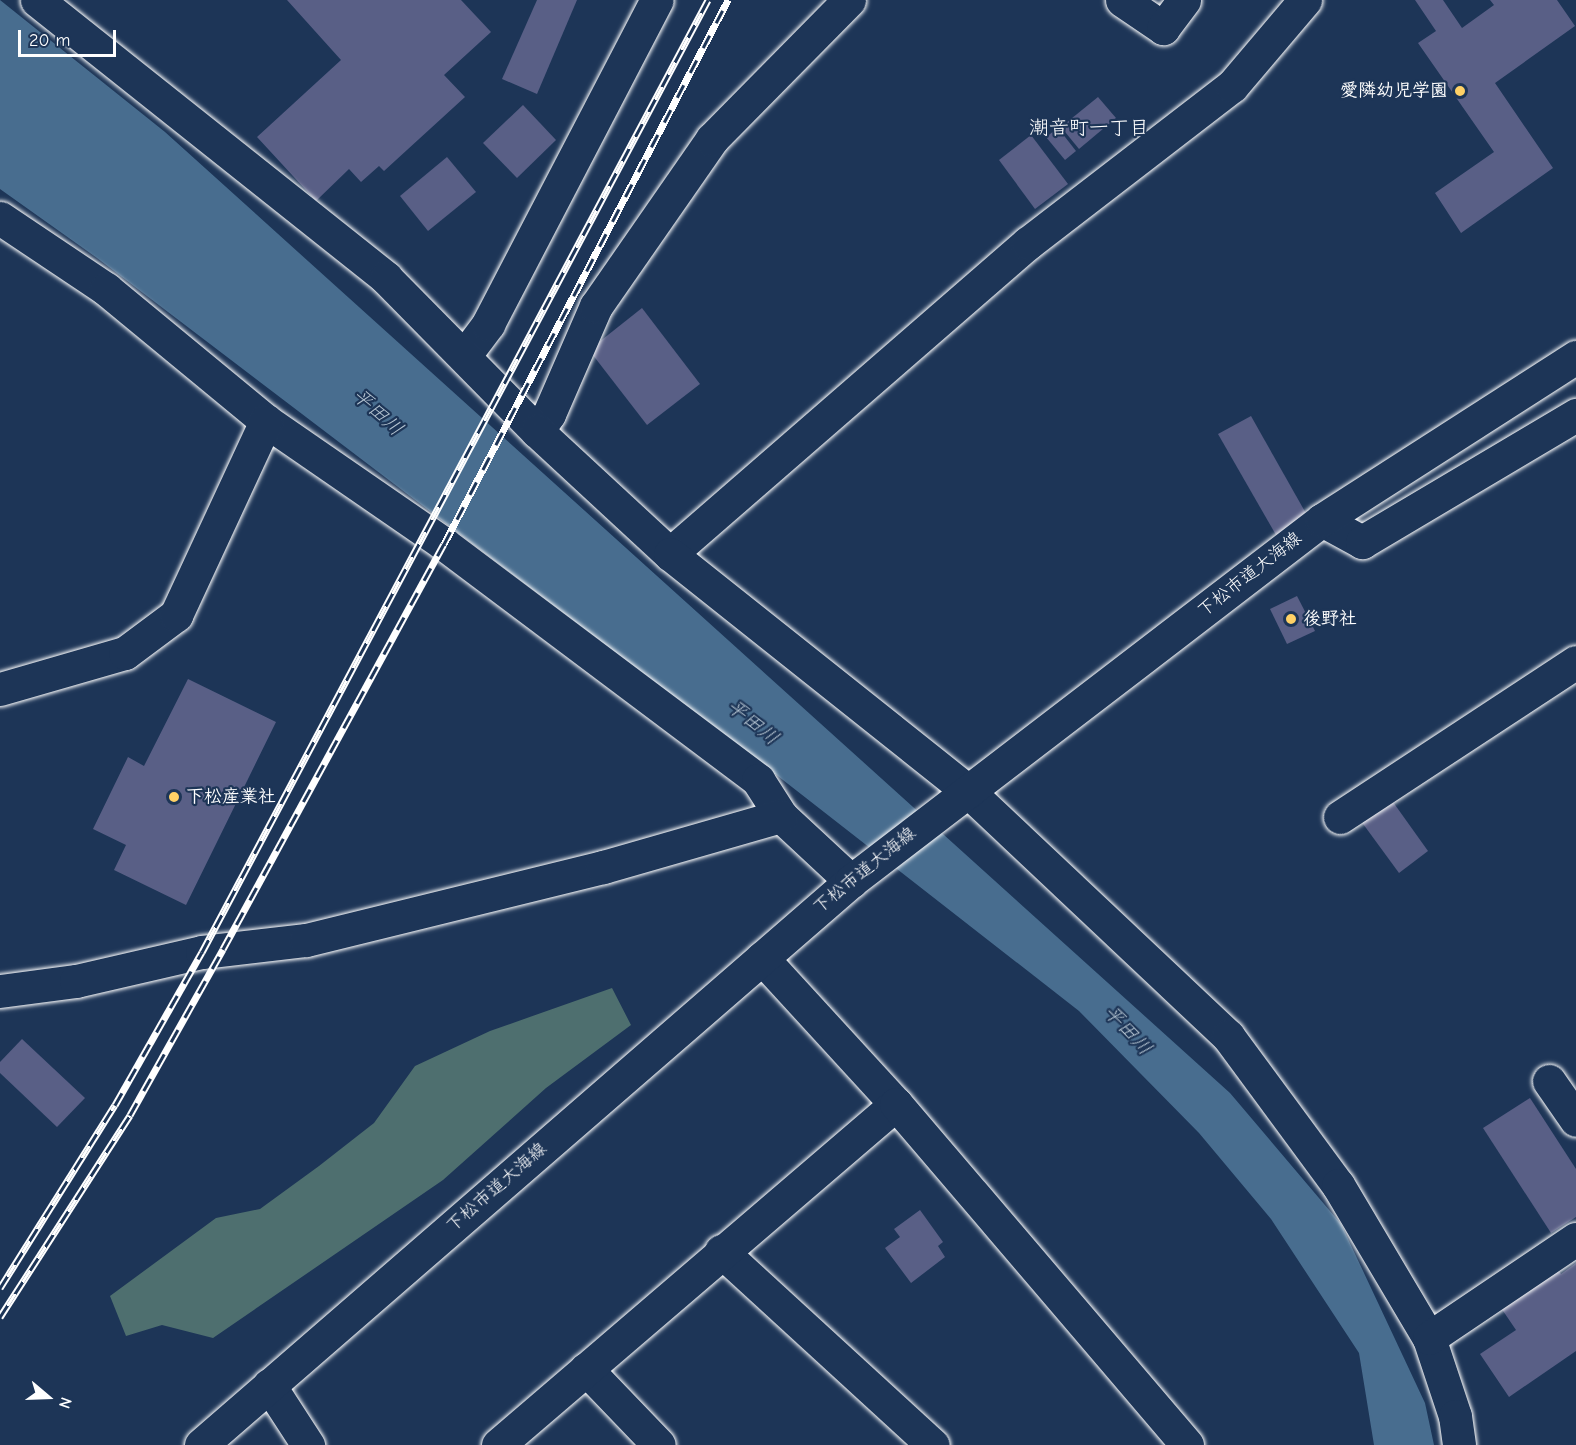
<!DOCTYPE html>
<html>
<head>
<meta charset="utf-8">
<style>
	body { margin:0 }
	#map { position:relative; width:1576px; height:1445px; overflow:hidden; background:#1d3557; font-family:"Comic Neue","Klee One",sans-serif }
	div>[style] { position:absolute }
	.green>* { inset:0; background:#4e6f6f }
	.water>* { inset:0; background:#486d8f }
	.building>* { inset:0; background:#595f86 }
	.roads { filter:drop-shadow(0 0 2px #fff) drop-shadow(0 0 2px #fff) }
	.minor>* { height:33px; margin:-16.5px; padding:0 16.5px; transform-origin:16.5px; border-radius:16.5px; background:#1d3557 }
	.tertiary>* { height:33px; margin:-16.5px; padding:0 16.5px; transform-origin:16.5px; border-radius:16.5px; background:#1d3557 }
	.rail>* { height:7px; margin-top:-3.5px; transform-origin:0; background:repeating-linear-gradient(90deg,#1d3557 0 14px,#fff 0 28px); box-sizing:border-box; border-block:2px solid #fff }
	.dots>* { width:16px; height:16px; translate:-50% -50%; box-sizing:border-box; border:3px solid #1d3557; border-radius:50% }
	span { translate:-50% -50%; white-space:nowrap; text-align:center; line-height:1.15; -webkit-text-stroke:4.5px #1d3557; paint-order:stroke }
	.poi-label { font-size:18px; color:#fff; font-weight:700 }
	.right { translate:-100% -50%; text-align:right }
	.left { translate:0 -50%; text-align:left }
	.street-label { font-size:18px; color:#fff }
	.neighbourhood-label { font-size:20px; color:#fff }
	.water-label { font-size:20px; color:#b6c5d2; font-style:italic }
	.north { position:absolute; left:18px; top:1367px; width:60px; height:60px; -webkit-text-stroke:4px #1d3557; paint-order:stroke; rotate:109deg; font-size:16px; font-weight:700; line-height:24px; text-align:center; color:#fff }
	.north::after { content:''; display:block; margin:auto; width:21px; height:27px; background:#fff; clip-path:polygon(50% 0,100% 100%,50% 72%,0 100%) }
	.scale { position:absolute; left:18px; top:30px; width:98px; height:27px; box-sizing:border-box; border:3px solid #fff; border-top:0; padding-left:8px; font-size:18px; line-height:21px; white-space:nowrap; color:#fff; -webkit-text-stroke:4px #1d3557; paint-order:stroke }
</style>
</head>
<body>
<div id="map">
	<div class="green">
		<i style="clip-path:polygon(612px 988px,631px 1025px,546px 1088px,443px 1180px,213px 1338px,162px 1325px,126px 1336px,110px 1296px,216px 1218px,260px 1209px,319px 1166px,374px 1123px,415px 1066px,490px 1031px)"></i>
	</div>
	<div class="water">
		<i style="clip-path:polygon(0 0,165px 132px,1230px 1093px,1341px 1224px,1425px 1403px,1434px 1445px,1374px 1445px,1359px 1353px,1271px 1219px,1199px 1133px,1079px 1011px,774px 773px,97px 258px,0 189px)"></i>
	</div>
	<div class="building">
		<i style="clip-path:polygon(287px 0,461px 0,491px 32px,444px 75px,465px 97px,384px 171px,379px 166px,361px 182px,349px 169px,316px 201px,257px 137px,341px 60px)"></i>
		<i style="clip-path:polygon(537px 0,577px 0,537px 94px,502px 79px)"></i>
		<i style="clip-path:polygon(1415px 0,1443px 0,1462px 28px,1494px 5px,1490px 0,1557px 0,1575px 26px,1495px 83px,1553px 168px,1461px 233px,1435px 193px,1494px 152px,1418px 43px,1436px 31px)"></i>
		<i style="clip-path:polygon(1098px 97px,1116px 118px,1079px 149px,1061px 127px)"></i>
		<i style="clip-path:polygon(523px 105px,556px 140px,517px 178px,483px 143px)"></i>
		<i style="clip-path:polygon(1058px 128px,1076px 151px,1065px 160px,1046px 137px)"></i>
		<i style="clip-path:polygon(1031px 135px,1068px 184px,1035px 209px,999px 160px)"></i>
		<i style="clip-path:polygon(447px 157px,476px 192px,428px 231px,400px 196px)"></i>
		<i style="clip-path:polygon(642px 308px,700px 384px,647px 425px,589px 350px)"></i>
		<i style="clip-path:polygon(1251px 416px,1312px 524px,1280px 542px,1218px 434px)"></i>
		<i style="clip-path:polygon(1297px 596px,1315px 631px,1287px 644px,1270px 609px)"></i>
		<i style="clip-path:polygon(188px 679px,276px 722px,186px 905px,114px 870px,126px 845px,93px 829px,128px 757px,144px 766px)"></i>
		<i style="clip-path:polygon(1388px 795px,1428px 851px,1399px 873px,1358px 817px)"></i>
		<i style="clip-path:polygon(22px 1039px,85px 1098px,57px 1127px,0 1073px,0 1062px)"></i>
		<i style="clip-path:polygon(1530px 1098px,1576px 1169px,1576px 1217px,1551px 1233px,1483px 1128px)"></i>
		<i style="clip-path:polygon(920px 1210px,943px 1242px,938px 1246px,945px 1257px,911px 1283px,885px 1248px,900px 1237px,894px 1229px)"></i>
		<i style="clip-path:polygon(1553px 1263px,1561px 1274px,1576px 1263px,1576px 1351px,1509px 1397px,1480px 1354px,1516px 1330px,1497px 1302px)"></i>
	</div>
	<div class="roads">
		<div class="minor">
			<i style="left:1122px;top:0;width:50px;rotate:34.3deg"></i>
			<i style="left:1163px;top:28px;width:35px;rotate:-53deg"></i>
			<i style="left:0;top:218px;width:128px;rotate:33.8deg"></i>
			<i style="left:106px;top:289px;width:207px;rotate:39.5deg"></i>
			<i style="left:266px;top:421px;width:216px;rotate:34.6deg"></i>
			<i style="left:444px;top:544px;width:393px;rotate:36.9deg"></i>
			<i style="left:758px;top:780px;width:43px;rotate:57.4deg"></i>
			<i style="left:781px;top:816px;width:96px;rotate:42.9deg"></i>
			<i style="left:465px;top:355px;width:39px;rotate:-53deg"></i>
			<i style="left:488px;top:324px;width:365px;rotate:-62.5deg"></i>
			<i style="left:537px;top:431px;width:21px;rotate:-55deg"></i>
			<i style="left:549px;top:414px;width:118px;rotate:-66.5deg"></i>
			<i style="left:596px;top:306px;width:203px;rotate:-55.2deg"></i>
			<i style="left:712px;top:139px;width:195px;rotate:-45.4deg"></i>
			<i style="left:1322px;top:520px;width:46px;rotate:28.8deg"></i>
			<i style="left:1362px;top:542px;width:249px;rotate:-30.7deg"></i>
			<i style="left:670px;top:554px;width:474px;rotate:-41deg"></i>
			<i style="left:1028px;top:243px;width:257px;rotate:-37.6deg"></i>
			<i style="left:1232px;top:86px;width:113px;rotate:-49.7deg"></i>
			<i style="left:0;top:689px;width:130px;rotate:-16.1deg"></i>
			<i style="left:125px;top:653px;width:64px;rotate:-36.7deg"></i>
			<i style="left:176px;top:615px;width:214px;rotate:-65.1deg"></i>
			<i style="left:969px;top:792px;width:356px;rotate:43.3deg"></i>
			<i style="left:1228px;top:1036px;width:185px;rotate:53.6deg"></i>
			<i style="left:1338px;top:1185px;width:178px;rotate:59.3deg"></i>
			<i style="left:1429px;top:1338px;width:82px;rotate:71.6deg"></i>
			<i style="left:1455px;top:1416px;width:29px;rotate:82deg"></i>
			<i style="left:1340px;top:817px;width:282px;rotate:-33.3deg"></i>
			<i style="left:762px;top:958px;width:198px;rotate:47.5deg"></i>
			<i style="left:0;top:991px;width:77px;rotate:-7.5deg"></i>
			<i style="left:76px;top:981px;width:129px;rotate:-13deg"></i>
			<i style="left:202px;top:952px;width:105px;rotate:-6.6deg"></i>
			<i style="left:306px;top:940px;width:306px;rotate:-13.8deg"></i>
			<i style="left:603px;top:867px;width:185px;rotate:-16deg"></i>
			<i style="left:1549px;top:1081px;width:47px;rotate:55.3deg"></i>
			<i style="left:721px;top:1251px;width:287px;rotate:42.5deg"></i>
			<i style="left:1429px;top:1338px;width:177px;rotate:-34deg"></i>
			<i style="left:586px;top:1369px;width:105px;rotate:46.2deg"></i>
			<i style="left:269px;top:1385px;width:72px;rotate:57deg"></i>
			<i style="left:498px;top:1445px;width:524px;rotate:-40.59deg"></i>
			<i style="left:896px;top:1104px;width:448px;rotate:49.5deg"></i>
		</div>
		<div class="tertiary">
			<i style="left:37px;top:0;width:446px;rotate:38.5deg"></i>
			<i style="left:386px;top:278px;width:215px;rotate:45.4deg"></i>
			<i style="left:537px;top:431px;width:181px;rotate:42.8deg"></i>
			<i style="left:670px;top:554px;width:382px;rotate:38.5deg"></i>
			<i style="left:201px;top:1445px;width:861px;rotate:-40.95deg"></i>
			<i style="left:851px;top:881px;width:593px;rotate:-37.47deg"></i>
			<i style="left:1322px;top:520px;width:302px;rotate:-32.7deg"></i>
		</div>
	</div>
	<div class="rail">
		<i style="left:0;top:1288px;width:216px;rotate:-57.9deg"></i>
		<i style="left:115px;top:1105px;width:176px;rotate:-60.4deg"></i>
		<i style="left:202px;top:952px;width:1078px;rotate:-62.01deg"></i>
		<i style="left:0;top:1317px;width:240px;rotate:-57.2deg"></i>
		<i style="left:130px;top:1115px;width:190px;rotate:-60.7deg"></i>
		<i style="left:223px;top:949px;width:461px;rotate:-61.4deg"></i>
		<i style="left:444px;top:544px;width:614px;rotate:-62.43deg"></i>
	</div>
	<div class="dots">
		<i style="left:1460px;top:91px;background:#ffd166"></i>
		<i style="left:1291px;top:619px;background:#ffd166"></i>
		<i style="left:174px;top:797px;background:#ffd166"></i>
	</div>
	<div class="poi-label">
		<span class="right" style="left:1448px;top:91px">愛隣幼児学園</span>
		<span class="left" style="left:1303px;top:619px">後野社</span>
		<span class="left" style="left:186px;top:797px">下松産業社</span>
	</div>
	<div class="street-label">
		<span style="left:1250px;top:575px;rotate:-38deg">下松市道大海線</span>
		<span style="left:865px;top:871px;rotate:-39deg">下松市道大海線</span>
		<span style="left:497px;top:1188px;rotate:-41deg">下松市道大海線</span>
	</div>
	<div class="neighbourhood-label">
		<span style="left:1089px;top:127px">潮音町一丁目</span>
	</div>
	<div class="water-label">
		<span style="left:378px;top:412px;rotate:42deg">平田川</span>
		<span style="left:753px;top:722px;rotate:39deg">平田川</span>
		<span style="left:1128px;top:1030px;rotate:47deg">平田川</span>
	</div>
	<div class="north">N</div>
	<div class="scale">20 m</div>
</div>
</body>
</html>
